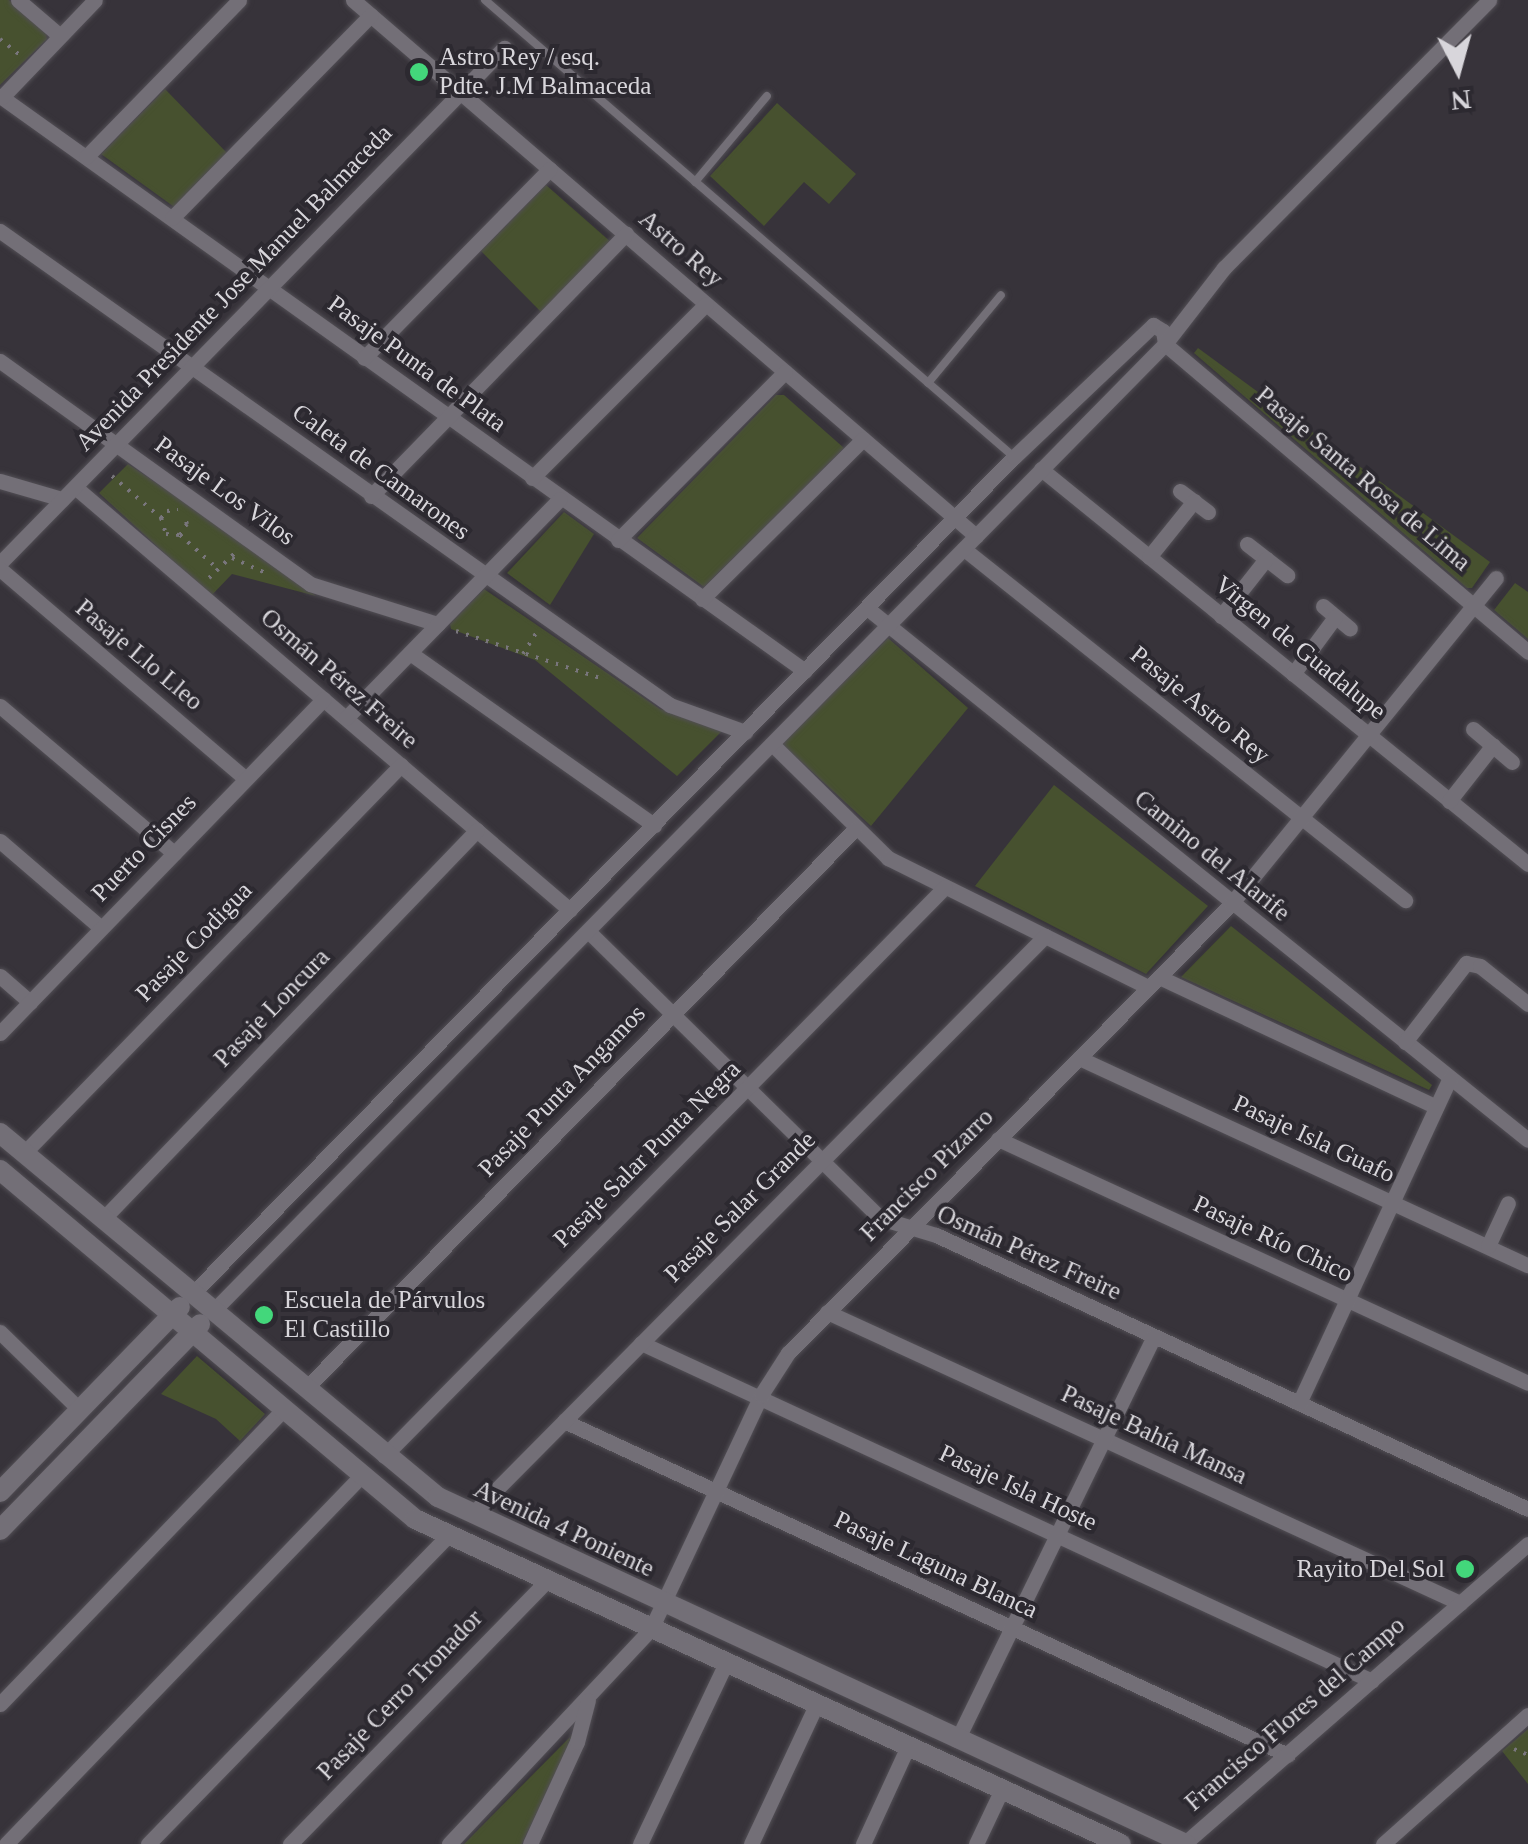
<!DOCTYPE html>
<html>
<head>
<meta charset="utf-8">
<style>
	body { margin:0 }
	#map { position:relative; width:1528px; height:1844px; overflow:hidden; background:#37333a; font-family:"Times New Roman",serif }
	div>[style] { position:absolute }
	.green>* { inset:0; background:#47512f }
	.path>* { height:4px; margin-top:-2px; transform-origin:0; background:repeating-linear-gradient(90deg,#79767c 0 2.5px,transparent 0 10.5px) }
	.roads { filter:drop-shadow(0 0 2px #524f55) drop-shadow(0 0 2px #524f55) }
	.service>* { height:8px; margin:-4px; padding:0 4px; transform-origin:4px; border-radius:4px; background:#736f77 }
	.minor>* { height:15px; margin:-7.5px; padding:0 7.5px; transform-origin:7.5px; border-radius:7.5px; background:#736f77 }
	.tertiary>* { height:20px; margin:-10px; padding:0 10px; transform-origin:10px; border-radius:10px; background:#736f77 }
	.dots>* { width:28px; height:28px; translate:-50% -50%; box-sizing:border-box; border:5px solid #2c2930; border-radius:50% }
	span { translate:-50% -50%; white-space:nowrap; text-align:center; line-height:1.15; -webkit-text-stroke:8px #2c2930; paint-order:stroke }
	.poi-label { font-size:25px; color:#d8d6db }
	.left { translate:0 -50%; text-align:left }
	.right { translate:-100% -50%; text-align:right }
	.street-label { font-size:25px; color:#d8d6db }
	.north { position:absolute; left:1408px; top:20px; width:100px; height:100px; -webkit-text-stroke:8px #2c2930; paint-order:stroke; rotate:174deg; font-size:28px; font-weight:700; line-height:40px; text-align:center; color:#d8d6db }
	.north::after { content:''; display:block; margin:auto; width:35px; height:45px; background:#d8d6db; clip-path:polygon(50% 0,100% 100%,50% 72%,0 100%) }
</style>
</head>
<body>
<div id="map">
	<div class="green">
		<i style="clip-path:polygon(0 0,9px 0,46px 32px,47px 39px,0 85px)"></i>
		<i style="clip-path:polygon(165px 89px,228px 154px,177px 209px,101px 154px)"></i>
		<i style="clip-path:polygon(777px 103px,856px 174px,829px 204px,804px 182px,764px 226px,710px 176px)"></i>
		<i style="clip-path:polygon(546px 185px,612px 243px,543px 314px,481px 251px)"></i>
		<i style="clip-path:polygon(1198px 348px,1490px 562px,1472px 588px,1467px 588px,1194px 353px)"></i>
		<i style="clip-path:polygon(776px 395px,784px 395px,844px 448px,704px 587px,637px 538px)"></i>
		<i style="clip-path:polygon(128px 464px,191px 506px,316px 596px,232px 574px,211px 596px,99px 493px)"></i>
		<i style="clip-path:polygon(564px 512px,594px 534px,550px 605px,507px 573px)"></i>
		<i style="clip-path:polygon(1515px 583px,1528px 592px,1528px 639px,1494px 610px)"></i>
		<i style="clip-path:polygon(484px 589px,660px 709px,726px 727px,677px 776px,535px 660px,451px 629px,450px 624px)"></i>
		<i style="clip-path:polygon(888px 638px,968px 708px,871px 826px,782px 744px)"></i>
		<i style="clip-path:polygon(1054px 785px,1208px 906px,1146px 974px,975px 886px)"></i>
		<i style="clip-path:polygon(1231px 926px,1432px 1085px,1429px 1090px,1181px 977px)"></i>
		<i style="clip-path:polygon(197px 1356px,265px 1414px,240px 1441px,216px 1419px,161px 1394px)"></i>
		<i style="clip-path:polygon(1528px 1729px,1528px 1784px,1502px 1751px)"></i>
		<i style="clip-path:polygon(575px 1732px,522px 1844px,464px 1844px)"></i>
	</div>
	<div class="path">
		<i style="left:0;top:39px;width:27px;rotate:39deg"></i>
		<i style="left:112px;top:476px;width:65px;rotate:40.6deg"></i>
		<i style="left:161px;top:518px;width:17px;rotate:73deg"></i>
		<i style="left:161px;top:518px;width:9px;rotate:-49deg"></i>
		<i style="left:167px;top:511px;width:11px;rotate:-5deg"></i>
		<i style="left:166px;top:534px;width:14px;rotate:4deg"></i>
		<i style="left:180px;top:535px;width:51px;rotate:41.8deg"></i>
		<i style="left:180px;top:535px;width:13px;rotate:-58deg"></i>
		<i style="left:187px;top:524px;width:10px;rotate:-107deg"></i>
		<i style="left:232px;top:558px;width:35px;rotate:24deg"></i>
		<i style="left:209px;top:578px;width:40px;rotate:-44deg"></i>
		<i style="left:456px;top:631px;width:155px;rotate:18.1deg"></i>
		<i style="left:523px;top:654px;width:26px;rotate:-58deg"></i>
		<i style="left:1514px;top:1749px;width:15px;rotate:23deg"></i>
	</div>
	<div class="roads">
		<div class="service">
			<i style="left:485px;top:0;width:699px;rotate:40.82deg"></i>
			<i style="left:695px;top:182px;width:112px;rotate:-50.1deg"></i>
			<i style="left:928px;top:383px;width:114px;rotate:-50.3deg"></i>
		</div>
		<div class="minor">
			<i style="left:18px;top:0;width:55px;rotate:40.6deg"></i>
			<i style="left:353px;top:0;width:822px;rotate:40.71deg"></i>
			<i style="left:0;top:96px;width:989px;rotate:35.54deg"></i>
			<i style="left:2px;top:97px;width:134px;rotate:-46.2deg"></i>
			<i style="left:86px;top:157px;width:219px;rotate:-45.7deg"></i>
			<i style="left:172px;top:218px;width:284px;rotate:-45.6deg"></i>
			<i style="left:0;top:231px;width:821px;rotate:35.28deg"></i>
			<i style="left:670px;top:705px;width:80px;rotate:19.8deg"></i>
			<i style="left:1165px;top:344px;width:476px;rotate:40.3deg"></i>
			<i style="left:364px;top:358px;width:265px;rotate:-45.5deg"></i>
			<i style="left:0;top:361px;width:382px;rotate:35.7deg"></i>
			<i style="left:310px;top:584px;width:134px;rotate:17.4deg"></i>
			<i style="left:1041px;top:469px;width:627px;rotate:39.05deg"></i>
			<i style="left:532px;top:478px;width:246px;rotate:-45deg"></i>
			<i style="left:0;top:481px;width:65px;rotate:16.2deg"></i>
			<i style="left:75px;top:487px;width:651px;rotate:40.52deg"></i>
			<i style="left:1180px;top:491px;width:35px;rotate:37deg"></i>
			<i style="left:371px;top:496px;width:366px;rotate:-45.8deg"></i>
			<i style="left:618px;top:540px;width:237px;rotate:-45.2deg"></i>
			<i style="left:1247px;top:544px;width:51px;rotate:37.8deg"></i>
			<i style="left:964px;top:549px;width:564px;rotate:38.52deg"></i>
			<i style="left:1149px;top:557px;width:72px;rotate:-51.2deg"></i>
			<i style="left:0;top:563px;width:721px;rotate:-45.62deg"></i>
			<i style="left:0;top:569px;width:323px;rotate:40.5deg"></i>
			<i style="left:702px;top:599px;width:227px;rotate:-44.8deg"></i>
			<i style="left:1323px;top:606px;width:35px;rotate:40deg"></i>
			<i style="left:867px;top:608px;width:848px;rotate:38.83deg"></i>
			<i style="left:1221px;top:616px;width:73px;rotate:-51.7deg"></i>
			<i style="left:410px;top:653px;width:299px;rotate:35.2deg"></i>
			<i style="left:1293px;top:674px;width:71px;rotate:-53.6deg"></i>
			<i style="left:0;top:706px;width:228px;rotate:40.2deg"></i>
			<i style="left:346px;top:718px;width:306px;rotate:-45.7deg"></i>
			<i style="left:1473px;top:729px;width:51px;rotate:40.2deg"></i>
			<i style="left:772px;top:744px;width:163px;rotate:44.5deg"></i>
			<i style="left:888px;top:858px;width:290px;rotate:26.4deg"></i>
			<i style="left:1449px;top:801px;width:71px;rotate:-51.8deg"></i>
			<i style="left:0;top:841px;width:133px;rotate:40.7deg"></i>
			<i style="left:588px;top:931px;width:409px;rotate:44.5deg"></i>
			<i style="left:880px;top:1218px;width:59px;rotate:16.9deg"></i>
			<i style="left:936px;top:1235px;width:652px;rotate:24.84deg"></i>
			<i style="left:0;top:976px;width:40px;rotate:41deg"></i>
			<i style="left:1159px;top:977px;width:306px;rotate:25.1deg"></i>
			<i style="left:0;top:1033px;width:465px;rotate:-45.9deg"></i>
			<i style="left:1405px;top:1042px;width:100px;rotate:-52.3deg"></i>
			<i style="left:1466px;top:963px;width:14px;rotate:12deg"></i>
			<i style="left:1480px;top:966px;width:61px;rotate:38.4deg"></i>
			<i style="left:1079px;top:1058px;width:494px;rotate:24.8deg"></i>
			<i style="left:998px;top:1139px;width:583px;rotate:24.72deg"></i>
			<i style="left:24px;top:1153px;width:541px;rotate:-45.82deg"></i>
			<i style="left:102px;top:1220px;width:541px;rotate:-46.12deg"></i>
			<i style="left:1488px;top:1246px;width:47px;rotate:-65.1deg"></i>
			<i style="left:191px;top:1295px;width:1175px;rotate:-45.52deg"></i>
			<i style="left:1014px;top:457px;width:192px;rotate:-43.5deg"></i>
			<i style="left:1153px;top:325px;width:12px;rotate:31deg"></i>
			<i style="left:1163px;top:331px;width:13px;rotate:81deg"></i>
			<i style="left:212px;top:1312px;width:1358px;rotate:-45.45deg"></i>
			<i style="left:1165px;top:344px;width:96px;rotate:-52.2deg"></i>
			<i style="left:1224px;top:268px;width:377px;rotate:-45.3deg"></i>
			<i style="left:827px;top:1312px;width:697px;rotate:24.69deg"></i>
			<i style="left:0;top:1332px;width:112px;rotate:44.3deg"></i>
			<i style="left:641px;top:1343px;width:805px;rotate:24.81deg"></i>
			<i style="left:305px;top:1389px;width:785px;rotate:-45.52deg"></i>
			<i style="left:1299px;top:1403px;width:358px;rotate:-65.1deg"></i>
			<i style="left:564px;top:1421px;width:797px;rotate:24.77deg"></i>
			<i style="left:384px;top:1456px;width:799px;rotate:-45.41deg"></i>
			<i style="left:472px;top:1514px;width:814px;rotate:-45.25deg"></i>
			<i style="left:0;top:1704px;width:409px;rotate:-46.1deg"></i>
			<i style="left:957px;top:1740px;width:449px;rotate:-64deg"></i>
			<i style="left:1185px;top:1843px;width:455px;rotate:-41.1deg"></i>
			<i style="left:6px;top:1844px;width:511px;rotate:-46.03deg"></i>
			<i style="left:148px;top:1844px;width:429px;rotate:-45.8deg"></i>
			<i style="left:290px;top:1844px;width:366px;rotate:-45.7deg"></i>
			<i style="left:449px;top:1844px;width:295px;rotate:-46.8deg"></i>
			<i style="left:651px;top:1629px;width:259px;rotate:-64.8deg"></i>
			<i style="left:761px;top:1395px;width:50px;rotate:-57.3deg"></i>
			<i style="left:788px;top:1353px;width:631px;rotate:-45.39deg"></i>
			<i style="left:1231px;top:904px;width:420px;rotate:-50.9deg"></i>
			<i style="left:530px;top:1844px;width:112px;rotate:-65.3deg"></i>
			<i style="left:577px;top:1742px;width:43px;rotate:-75.3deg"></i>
			<i style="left:640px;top:1844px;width:200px;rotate:-64.6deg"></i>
			<i style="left:751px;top:1844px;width:153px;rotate:-64.9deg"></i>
			<i style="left:863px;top:1844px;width:108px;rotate:-65.3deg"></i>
			<i style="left:976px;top:1844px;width:61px;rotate:-64.7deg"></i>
			<i style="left:1383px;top:1844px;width:194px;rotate:-41.7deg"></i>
		</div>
		<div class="tertiary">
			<i style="left:0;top:1133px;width:570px;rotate:39.73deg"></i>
			<i style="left:438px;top:1497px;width:825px;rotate:24.89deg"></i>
			<i style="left:0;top:1170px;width:542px;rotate:40.06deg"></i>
			<i style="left:415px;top:1519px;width:777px;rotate:24.72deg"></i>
			<i style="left:0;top:1492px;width:258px;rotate:-45.8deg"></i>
			<i style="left:0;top:1530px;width:287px;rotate:-45.8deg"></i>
		</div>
	</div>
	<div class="dots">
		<i style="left:419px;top:72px;background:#43d77b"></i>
		<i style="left:264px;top:1315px;background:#43d77b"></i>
		<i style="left:1465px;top:1569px;background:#43d77b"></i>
	</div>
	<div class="poi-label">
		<span class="left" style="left:439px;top:72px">Astro Rey / esq.<br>Pdte. J.M Balmaceda</span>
		<span class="left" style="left:284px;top:1315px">Escuela de Párvulos<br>El Castillo</span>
		<span class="right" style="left:1445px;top:1569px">Rayito Del Sol</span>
	</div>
	<div class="street-label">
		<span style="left:681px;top:249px;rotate:41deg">Astro Rey</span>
		<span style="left:234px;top:288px;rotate:-46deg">Avenida Presidente Jose Manuel Balmaceda</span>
		<span style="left:417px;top:364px;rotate:36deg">Pasaje Punta de Plata</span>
		<span style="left:381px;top:472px;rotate:36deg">Caleta de Camarones</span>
		<span style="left:1363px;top:479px;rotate:40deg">Pasaje Santa Rosa de Lima</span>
		<span style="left:225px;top:491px;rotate:36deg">Pasaje Los Vilos</span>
		<span style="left:1300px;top:648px;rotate:39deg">Virgen de Guadalupe</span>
		<span style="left:139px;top:655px;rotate:40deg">Pasaje Llo Lleo</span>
		<span style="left:339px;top:679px;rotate:41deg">Osmán Pérez Freire</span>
		<span style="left:1200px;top:705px;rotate:39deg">Pasaje Astro Rey</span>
		<span style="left:144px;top:848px;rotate:-46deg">Puerto Cisnes</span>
		<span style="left:1212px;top:856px;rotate:39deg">Camino del Alarife</span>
		<span style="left:194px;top:942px;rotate:-46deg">Pasaje Codigua</span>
		<span style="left:272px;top:1008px;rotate:-46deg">Pasaje Loncura</span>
		<span style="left:562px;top:1091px;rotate:-46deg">Pasaje Punta Angamos</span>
		<span style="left:1314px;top:1139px;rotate:25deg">Pasaje Isla Guafo</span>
		<span style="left:647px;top:1154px;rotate:-45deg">Pasaje Salar Punta Negra</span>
		<span style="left:927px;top:1175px;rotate:-45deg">Francisco Pizarro</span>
		<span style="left:740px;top:1207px;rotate:-45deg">Pasaje Salar Grande</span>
		<span style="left:1273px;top:1239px;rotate:25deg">Pasaje Río Chico</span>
		<span style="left:1029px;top:1253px;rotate:24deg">Osmán Pérez Freire</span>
		<span style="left:1154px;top:1435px;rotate:25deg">Pasaje Bahía Mansa</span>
		<span style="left:1018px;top:1488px;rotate:25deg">Pasaje Isla Hoste</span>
		<span style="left:564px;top:1529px;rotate:25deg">Avenida 4 Poniente</span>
		<span style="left:936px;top:1565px;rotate:25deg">Pasaje Laguna Blanca</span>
		<span style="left:400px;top:1695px;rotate:-46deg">Pasaje Cerro Tronador</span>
		<span style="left:1295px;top:1714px;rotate:-41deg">Francisco Flores del Campo</span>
	</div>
	<div class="north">N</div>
</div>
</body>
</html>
